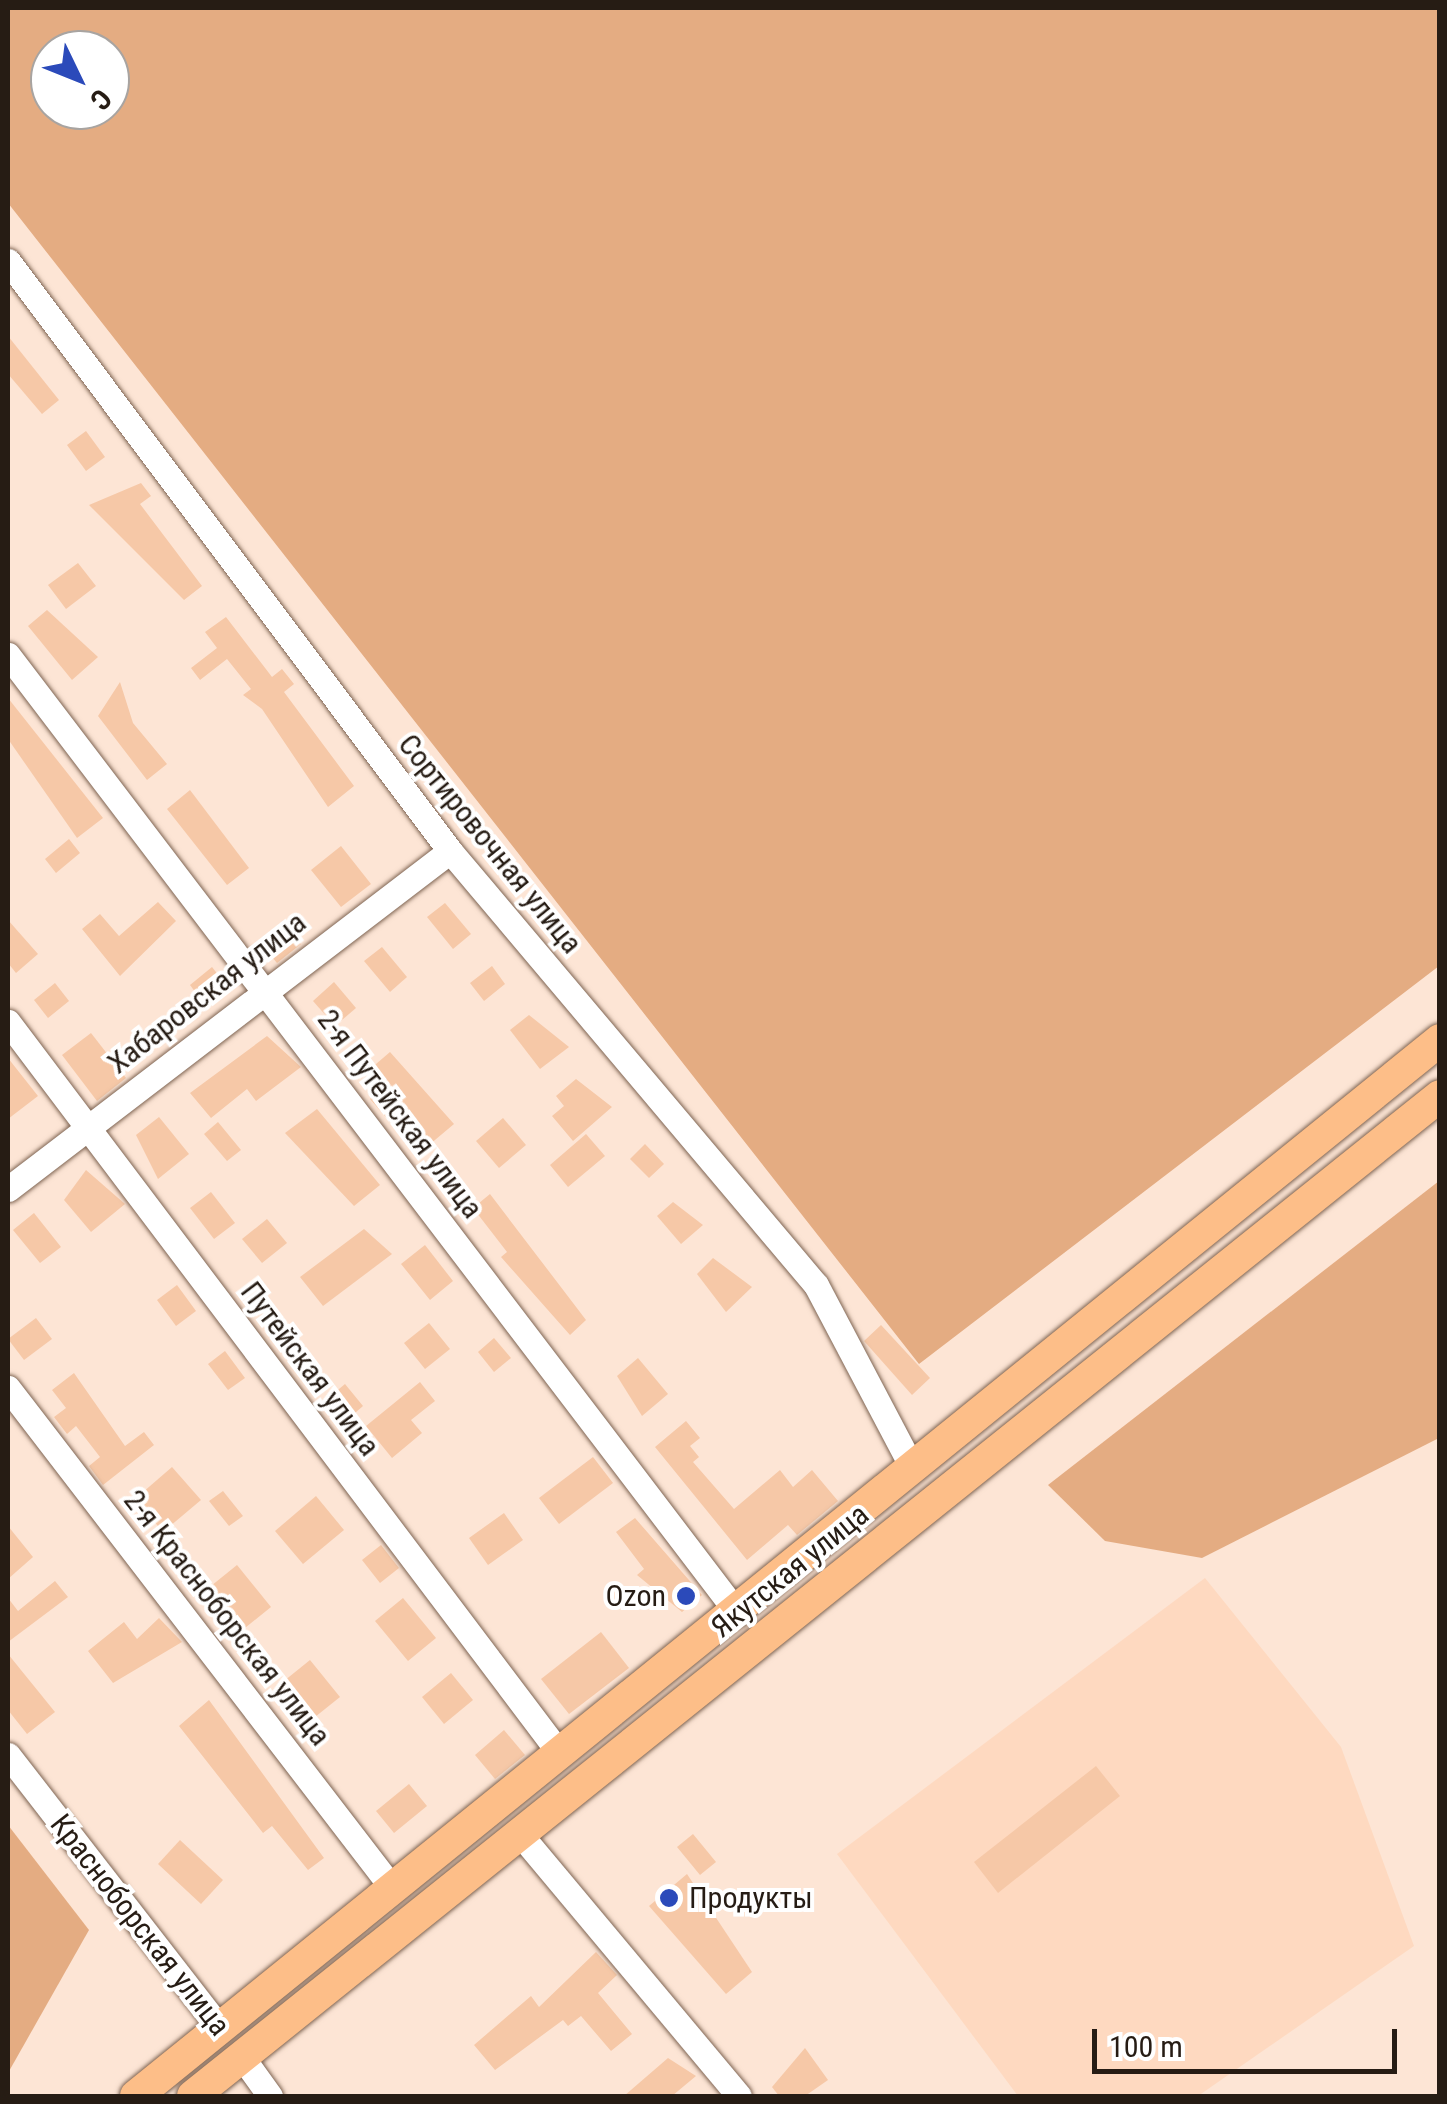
<!DOCTYPE html>
<html>
<head>
<meta charset="utf-8">
<style>
	body { margin:0 }
	#map { position:relative; width:1447px; height:2104px; overflow:hidden; background:#fde5d5; font-family:"Roboto Condensed",sans-serif }
	div>[style] { position:absolute }
	.built>* { inset:0; background:#fed9c0 }
	.green>* { inset:0; background:#e4ac82 }
	.building>* { inset:0; background:#f6c8a7 }
	.roads { filter:drop-shadow(0 0 2px #7e6452) drop-shadow(0 0 2px #7e6452) }
	.minor>* { height:25px; margin:-12.5px; padding:0 12.5px; transform-origin:12.5px; border-radius:12.5px; background:#fff }
	.major>* { height:32px; margin:-16px; padding:0 16px; transform-origin:16px; border-radius:16px; background:#fdbe88 }
	.dots>* { width:28px; height:28px; translate:-50% -50%; box-sizing:border-box; border:5px solid #fff; border-radius:50% }
	span { translate:-50% -50%; white-space:nowrap; text-align:center; line-height:1.15; -webkit-text-stroke:8px #fff; paint-order:stroke }
	.street-label { font-size:30px; color:#261c14 }
	.poi-label { font-size:30px; color:#261c14 }
	.right { translate:-100% -50%; text-align:right }
	.left { translate:0 -50%; text-align:left }
	.frame { position:absolute; inset:0; border:10px solid #261c14; pointer-events:none }
	.north { position:absolute; left:30px; top:30px; width:100px; height:100px; box-sizing:border-box; background:#fff; border:2px solid #a8a4a1; border-radius:50%; rotate:133deg; font-size:28px; font-weight:700; line-height:40px; text-align:center; color:#261c14 }
	.north::after { content:''; display:block; margin:auto; width:35px; height:45px; background:#2b4aba; clip-path:polygon(50% 0,100% 100%,50% 72%,0 100%) }
	.scale { position:absolute; left:1092px; top:2029px; width:305px; height:45px; box-sizing:border-box; border:5px solid #261c14; border-top:0; padding-left:12px; font-size:30px; line-height:35px; white-space:nowrap; color:#261c14; -webkit-text-stroke:8px #fff; paint-order:stroke }
</style>
</head>
<body>
<div id="map">
	<div class="built">
		<i style="clip-path:polygon(1205px 1578px,1341px 1747px,1414px 1946px,1198px 2096px,1018px 2096px,837px 1854px)"></i>
	</div>
	<div class="green">
		<i style="clip-path:polygon(evenodd,8px 8px,1439px 8px,1439px 966px,919px 1364px,8px 203px,8px 8px,50px 50px,110px 50px,110px 110px,50px 110px,50px 50px)"></i>
		<i style="clip-path:polygon(1439px 1181px,1439px 1438px,1202px 1558px,1105px 1541px,1048px 1485px)"></i>
		<i style="clip-path:polygon(8px 1825px,89px 1930px,8px 2073px)"></i>
	</div>
	<div class="building">
		<i style="clip-path:polygon(8px 336px,59px 400px,42px 414px,8px 374px)"></i>
		<i style="clip-path:polygon(86px 431px,105px 457px,86px 471px,67px 445px)"></i>
		<i style="clip-path:polygon(141px 483px,151px 496px,140px 504px,202px 586px,184px 600px,89px 505px)"></i>
		<i style="clip-path:polygon(78px 563px,96px 586px,66px 609px,48px 585px)"></i>
		<i style="clip-path:polygon(47px 610px,98px 657px,72px 680px,28px 626px)"></i>
		<i style="clip-path:polygon(226px 617px,272px 677px,282px 669px,294px 684px,284px 692px,354px 786px,328px 807px,262px 709px,243px 695px,251px 689px,227px 659px,200px 680px,191px 668px,217px 648px,205px 632px)"></i>
		<i style="clip-path:polygon(120px 682px,133px 723px,167px 764px,147px 780px,98px 716px)"></i>
		<i style="clip-path:polygon(8px 698px,103px 818px,77px 838px,8px 739px)"></i>
		<i style="clip-path:polygon(190px 790px,249px 868px,227px 885px,167px 809px)"></i>
		<i style="clip-path:polygon(69px 839px,80px 853px,56px 873px,45px 859px)"></i>
		<i style="clip-path:polygon(341px 846px,371px 884px,341px 907px,311px 870px)"></i>
		<i style="clip-path:polygon(158px 902px,176px 921px,120px 976px,82px 929px,100px 914px,119px 936px)"></i>
		<i style="clip-path:polygon(445px 903px,471px 934px,453px 949px,427px 917px)"></i>
		<i style="clip-path:polygon(8px 920px,38px 954px,16px 973px,8px 963px)"></i>
		<i style="clip-path:polygon(285px 925px,301px 944px,277px 963px,261px 944px)"></i>
		<i style="clip-path:polygon(382px 947px,407px 977px,390px 992px,364px 961px)"></i>
		<i style="clip-path:polygon(492px 966px,505px 984px,484px 1001px,470px 983px)"></i>
		<i style="clip-path:polygon(212px 967px,227px 986px,204px 1004px,190px 985px)"></i>
		<i style="clip-path:polygon(334px 982px,356px 1008px,335px 1026px,313px 1001px)"></i>
		<i style="clip-path:polygon(55px 983px,69px 1001px,48px 1018px,34px 1000px)"></i>
		<i style="clip-path:polygon(529px 1015px,569px 1047px,540px 1069px,510px 1030px)"></i>
		<i style="clip-path:polygon(91px 1033px,126px 1078px,97px 1101px,62px 1055px)"></i>
		<i style="clip-path:polygon(267px 1036px,301px 1067px,256px 1101px,247px 1089px,211px 1118px,190px 1093px)"></i>
		<i style="clip-path:polygon(390px 1052px,454px 1124px,429px 1145px,401px 1112px,390px 1122px,370px 1099px,383px 1087px,369px 1070px)"></i>
		<i style="clip-path:polygon(8px 1058px,38px 1096px,8px 1119px)"></i>
		<i style="clip-path:polygon(576px 1079px,612px 1107px,573px 1141px,552px 1116px,564px 1106px,556px 1096px)"></i>
		<i style="clip-path:polygon(317px 1109px,380px 1185px,354px 1206px,285px 1133px)"></i>
		<i style="clip-path:polygon(159px 1117px,189px 1154px,158px 1179px,136px 1135px)"></i>
		<i style="clip-path:polygon(503px 1118px,526px 1145px,499px 1168px,476px 1141px)"></i>
		<i style="clip-path:polygon(218px 1122px,241px 1150px,227px 1161px,204px 1134px)"></i>
		<i style="clip-path:polygon(586px 1134px,605px 1156px,568px 1187px,550px 1165px)"></i>
		<i style="clip-path:polygon(645px 1144px,664px 1164px,649px 1178px,630px 1159px)"></i>
		<i style="clip-path:polygon(86px 1170px,125px 1204px,91px 1232px,64px 1200px)"></i>
		<i style="clip-path:polygon(211px 1192px,235px 1223px,214px 1239px,190px 1208px)"></i>
		<i style="clip-path:polygon(490px 1194px,586px 1320px,570px 1335px,501px 1257px,507px 1252px,473px 1208px)"></i>
		<i style="clip-path:polygon(673px 1202px,703px 1225px,681px 1244px,657px 1216px)"></i>
		<i style="clip-path:polygon(34px 1213px,61px 1247px,40px 1263px,13px 1230px)"></i>
		<i style="clip-path:polygon(267px 1219px,287px 1243px,262px 1263px,242px 1239px)"></i>
		<i style="clip-path:polygon(364px 1229px,392px 1254px,323px 1306px,300px 1277px)"></i>
		<i style="clip-path:polygon(425px 1245px,453px 1281px,430px 1300px,401px 1264px)"></i>
		<i style="clip-path:polygon(713px 1258px,752px 1287px,726px 1312px,697px 1274px)"></i>
		<i style="clip-path:polygon(177px 1285px,196px 1311px,176px 1326px,157px 1300px)"></i>
		<i style="clip-path:polygon(36px 1318px,52px 1339px,24px 1360px,8px 1339px)"></i>
		<i style="clip-path:polygon(429px 1323px,450px 1349px,425px 1369px,404px 1343px)"></i>
		<i style="clip-path:polygon(881px 1325px,930px 1378px,912px 1395px,864px 1341px)"></i>
		<i style="clip-path:polygon(494px 1338px,511px 1358px,494px 1372px,478px 1352px)"></i>
		<i style="clip-path:polygon(225px 1351px,245px 1378px,228px 1390px,208px 1364px)"></i>
		<i style="clip-path:polygon(638px 1358px,668px 1394px,642px 1416px,617px 1376px)"></i>
		<i style="clip-path:polygon(74px 1373px,125px 1446px,144px 1432px,154px 1445px,103px 1485px,89px 1466px,100px 1457px,76px 1426px,67px 1434px,54px 1417px,66px 1408px,52px 1390px)"></i>
		<i style="clip-path:polygon(420px 1382px,435px 1401px,411px 1420px,422px 1433px,392px 1458px,366px 1426px)"></i>
		<i style="clip-path:polygon(345px 1384px,363px 1406px,340px 1426px,321px 1404px)"></i>
		<i style="clip-path:polygon(686px 1421px,700px 1438px,690px 1446px,699px 1457px,693px 1462px,734px 1509px,780px 1470px,793px 1487px,812px 1470px,838px 1501px,797px 1535px,788px 1525px,747px 1560px,655px 1447px)"></i>
		<i style="clip-path:polygon(593px 1457px,613px 1483px,559px 1524px,539px 1498px)"></i>
		<i style="clip-path:polygon(172px 1467px,201px 1500px,163px 1532px,135px 1499px)"></i>
		<i style="clip-path:polygon(223px 1491px,243px 1516px,229px 1526px,209px 1501px)"></i>
		<i style="clip-path:polygon(316px 1496px,344px 1530px,303px 1564px,275px 1531px)"></i>
		<i style="clip-path:polygon(504px 1513px,523px 1540px,488px 1565px,469px 1538px)"></i>
		<i style="clip-path:polygon(635px 1518px,702px 1595px,682px 1612px,637px 1575px,644px 1569px,616px 1532px)"></i>
		<i style="clip-path:polygon(8px 1526px,33px 1557px,8px 1579px)"></i>
		<i style="clip-path:polygon(381px 1545px,399px 1568px,380px 1583px,362px 1560px)"></i>
		<i style="clip-path:polygon(237px 1565px,271px 1607px,245px 1628px,211px 1586px)"></i>
		<i style="clip-path:polygon(55px 1581px,68px 1597px,8px 1642px,8px 1598px,18px 1611px)"></i>
		<i style="clip-path:polygon(403px 1598px,436px 1638px,408px 1661px,375px 1621px)"></i>
		<i style="clip-path:polygon(159px 1618px,182px 1642px,113px 1683px,88px 1651px,124px 1622px,137px 1639px)"></i>
		<i style="clip-path:polygon(601px 1632px,629px 1668px,569px 1714px,541px 1679px)"></i>
		<i style="clip-path:polygon(8px 1654px,55px 1712px,27px 1734px,8px 1710px)"></i>
		<i style="clip-path:polygon(310px 1660px,340px 1697px,315px 1717px,284px 1681px)"></i>
		<i style="clip-path:polygon(451px 1673px,473px 1700px,444px 1724px,422px 1697px)"></i>
		<i style="clip-path:polygon(209px 1700px,324px 1858px,308px 1870px,272px 1826px,263px 1833px,179px 1726px)"></i>
		<i style="clip-path:polygon(504px 1730px,525px 1755px,495px 1779px,475px 1755px)"></i>
		<i style="clip-path:polygon(1096px 1766px,1120px 1796px,998px 1893px,974px 1862px)"></i>
		<i style="clip-path:polygon(409px 1784px,427px 1806px,394px 1833px,376px 1811px)"></i>
		<i style="clip-path:polygon(693px 1834px,716px 1862px,700px 1875px,677px 1847px)"></i>
		<i style="clip-path:polygon(180px 1840px,223px 1880px,201px 1904px,158px 1864px)"></i>
		<i style="clip-path:polygon(687px 1874px,752px 1972px,726px 1994px,649px 1906px)"></i>
		<i style="clip-path:polygon(596px 1952px,617px 1975px,598px 1993px,632px 2034px,611px 2051px,581px 2016px,568px 2026px,563px 2020px,495px 2070px,474px 2045px,531px 1996px,539px 2007px)"></i>
		<i style="clip-path:polygon(805px 2048px,828px 2080px,805px 2096px,779px 2096px,772px 2087px)"></i>
		<i style="clip-path:polygon(668px 2058px,696px 2076px,672px 2096px,624px 2096px)"></i>
	</div>
	<div class="roads">
		<div class="minor">
			<i style="left:8px;top:261px;width:737px;rotate:53.16deg"></i>
			<i style="left:450px;top:851px;width:568px;rotate:49.86deg"></i>
			<i style="left:816px;top:1285px;width:208px;rotate:62.2deg"></i>
			<i style="left:8px;top:655px;width:1205px;rotate:52.72deg"></i>
			<i style="left:8px;top:1022px;width:918px;rotate:52.97deg"></i>
			<i style="left:8px;top:1189px;width:556px;rotate:-37.41deg"></i>
			<i style="left:8px;top:1388px;width:632px;rotate:52.46deg"></i>
			<i style="left:8px;top:1755px;width:346px;rotate:52.2deg"></i>
			<i style="left:520px;top:1834px;width:341px;rotate:50.1deg"></i>
			<i style="left:242px;top:2057px;width:48px;rotate:54.3deg"></i>
		</div>
		<div class="major">
			<i style="left:136px;top:2096px;width:1678px;rotate:-39deg"></i>
			<i style="left:193px;top:2096px;width:1598px;rotate:-38.73deg"></i>
		</div>
	</div>
	<div class="dots">
		<i style="left:686px;top:1596px;background:#2b4aba"></i>
		<i style="left:669px;top:1898px;background:#2b4aba"></i>
	</div>
	<div class="street-label">
		<span style="left:490px;top:844px;rotate:51deg">Сортировочная улица</span>
		<span style="left:207px;top:993px;rotate:-38deg">Хабаровская улица</span>
		<span style="left:400px;top:1114px;rotate:53deg">2-я Путейская улица</span>
		<span style="left:310px;top:1369px;rotate:53deg">Путейская улица</span>
		<span style="left:790px;top:1571px;rotate:-39deg">Якутская улица</span>
		<span style="left:227px;top:1618px;rotate:52deg">2-я Красноборская улица</span>
		<span style="left:140px;top:1925px;rotate:52deg">Красноборская улица</span>
	</div>
	<div class="poi-label">
		<span class="right" style="left:666px;top:1596px">Ozon</span>
		<span class="left" style="left:689px;top:1898px">Продукты</span>
	</div>
	<div class="frame"></div>
	<div class="north">С</div>
	<div class="scale">100 m</div>
</div>
</body>
</html>
